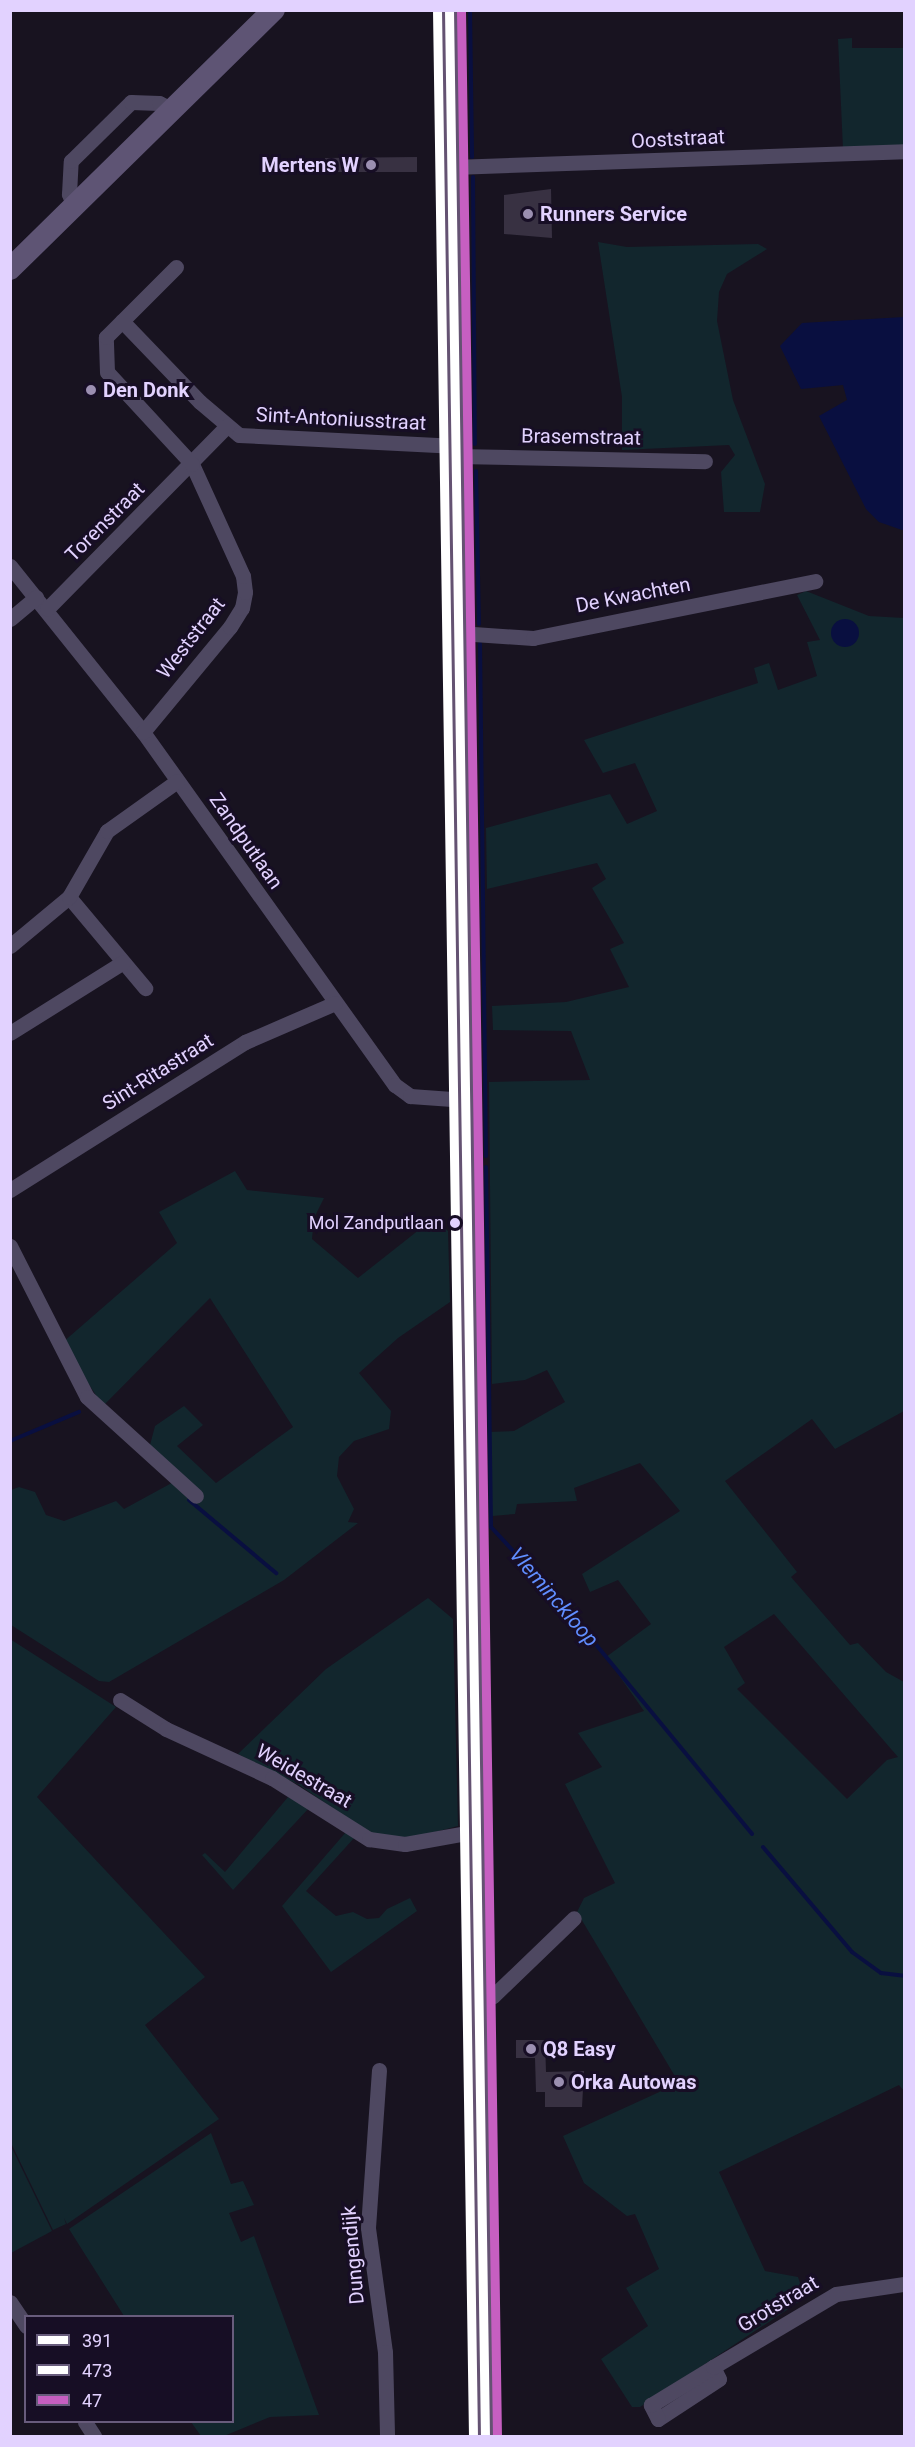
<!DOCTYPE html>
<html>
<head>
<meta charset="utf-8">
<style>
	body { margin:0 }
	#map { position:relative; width:915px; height:2447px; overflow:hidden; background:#181320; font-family:Roboto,sans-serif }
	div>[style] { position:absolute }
	.green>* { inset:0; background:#12262d }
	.water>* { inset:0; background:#090f40 }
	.round { border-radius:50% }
	.stream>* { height:4px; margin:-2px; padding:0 2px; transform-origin:2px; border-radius:2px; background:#090f40 }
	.building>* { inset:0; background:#383142 }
	.street>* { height:15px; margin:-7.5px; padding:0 7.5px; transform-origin:7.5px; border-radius:7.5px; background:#4e4861 }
	.secondary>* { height:22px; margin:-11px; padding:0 11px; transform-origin:11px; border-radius:11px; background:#5e5474 }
	.primary>* { height:24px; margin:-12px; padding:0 12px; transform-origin:12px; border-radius:12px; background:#645272 }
	.bus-1>* { height:9px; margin:-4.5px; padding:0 4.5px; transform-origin:4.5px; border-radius:4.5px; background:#fff }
	.bus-2>* { height:9px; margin:-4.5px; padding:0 4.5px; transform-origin:4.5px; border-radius:4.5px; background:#fff }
	.bus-3>* { height:9px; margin:-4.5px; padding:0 4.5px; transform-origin:4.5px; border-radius:4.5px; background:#c65fc1 }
	.dots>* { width:16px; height:16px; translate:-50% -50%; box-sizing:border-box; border:3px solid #170e25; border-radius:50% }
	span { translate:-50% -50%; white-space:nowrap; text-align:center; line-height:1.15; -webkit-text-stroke:6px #170e25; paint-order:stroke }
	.bus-label { font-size:18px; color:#e2d2ff }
	.right { translate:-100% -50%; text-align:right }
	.street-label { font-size:20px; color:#e2d2ff }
	.poi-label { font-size:20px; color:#e2d2ff; font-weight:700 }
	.left { translate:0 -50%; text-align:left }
	.water-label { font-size:21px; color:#608eff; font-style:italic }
	.frame { position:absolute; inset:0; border:12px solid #e2d2ff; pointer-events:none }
	.legend { position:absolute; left:24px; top:2315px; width:210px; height:108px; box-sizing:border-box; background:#170e25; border:2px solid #685c7c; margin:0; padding:8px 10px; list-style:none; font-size:18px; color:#e2d2ff }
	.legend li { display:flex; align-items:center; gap:12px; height:30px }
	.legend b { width:30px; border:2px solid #685c7c }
</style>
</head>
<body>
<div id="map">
	<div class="green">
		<i style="clip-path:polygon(852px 38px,852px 48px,904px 48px,904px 146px,843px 149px,838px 39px)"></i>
		<i style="clip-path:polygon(598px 242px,627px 247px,758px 244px,767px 249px,727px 274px,719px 292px,717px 321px,733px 400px,765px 484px,760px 512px,724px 512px,721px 472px,735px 455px,729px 445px,622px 450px,622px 397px)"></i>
		<i style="clip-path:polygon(evenodd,806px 591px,869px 616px,904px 618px,904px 1411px,835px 1449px,812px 1419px,725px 1481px,797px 1572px,791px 1577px,850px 1645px,858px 1643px,886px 1672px,904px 1682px,904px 2091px,899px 2085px,719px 2172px,765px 2271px,798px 2277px,805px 2298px,640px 2407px,632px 2407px,601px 2359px,648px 2326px,626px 2288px,659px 2269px,635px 2214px,627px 2216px,584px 2183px,563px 2136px,679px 2083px,577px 1912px,584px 1898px,615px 1883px,565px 1784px,602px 1767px,578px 1733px,644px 1711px,606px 1657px,651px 1624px,618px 1580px,590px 1592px,582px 1574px,680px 1511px,640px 1463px,574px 1488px,577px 1501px,517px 1504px,515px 1514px,492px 1516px,489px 1432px,514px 1431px,565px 1402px,547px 1370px,525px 1380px,492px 1384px,489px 1082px,590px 1080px,571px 1031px,493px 1030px,492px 1006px,566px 1002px,629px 987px,610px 949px,624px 943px,592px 888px,606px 879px,597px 863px,487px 889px,486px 828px,610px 794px,627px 824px,657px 811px,635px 763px,603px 773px,584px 740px,758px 683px,754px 668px,769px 663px,778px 690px,817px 676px,807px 642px,820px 640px,797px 595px,806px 591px,774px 1614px,898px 1757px,887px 1760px,847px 1799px,737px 1689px,745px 1683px,724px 1647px,774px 1614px)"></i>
		<i style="clip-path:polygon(235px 1171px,247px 1190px,324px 1198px,314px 1218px,312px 1239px,358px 1278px,434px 1218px,448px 1231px,450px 1302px,398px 1338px,359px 1373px,391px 1411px,389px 1429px,354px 1441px,339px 1457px,337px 1476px,354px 1509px,348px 1522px,358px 1523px,284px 1580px,109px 1682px,99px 1681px,11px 1625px,11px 1490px,19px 1487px,35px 1492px,46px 1515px,64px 1521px,116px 1501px,124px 1509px,179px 1479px,149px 1449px,155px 1426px,184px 1406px,203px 1425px,177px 1446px,216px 1483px,293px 1427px,210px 1298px,103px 1406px,62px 1343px,177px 1243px,159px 1212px)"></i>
		<i style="clip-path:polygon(428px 1598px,453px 1619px,458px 1826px,404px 1840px,369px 1833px,299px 1785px,238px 1754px,326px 1669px)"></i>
		<i style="clip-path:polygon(10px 1639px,116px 1707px,37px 1797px,205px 1977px,145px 2025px,219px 2119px,67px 2224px,64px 2218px,66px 2224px,53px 2230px,11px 2143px)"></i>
		<i style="clip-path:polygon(288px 1797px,309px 1808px,233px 1890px,202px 1855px,205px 1853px,225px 1872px)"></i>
		<i style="clip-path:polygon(346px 1832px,355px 1837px,306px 1891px,336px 1916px,353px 1912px,367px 1919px,379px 1918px,387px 1909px,410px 1898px,417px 1911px,331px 1972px,282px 1906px)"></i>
		<i style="clip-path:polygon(211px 2133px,231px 2184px,243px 2181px,254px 2205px,229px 2213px,241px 2242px,254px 2236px,319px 2415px,270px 2417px,224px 2436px,201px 2436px,191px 2422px,232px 2422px,232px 2316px,124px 2316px,69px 2229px)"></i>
		<i style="clip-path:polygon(11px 2146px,52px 2231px,11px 2253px,10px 2253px)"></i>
	</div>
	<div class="water">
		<i style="clip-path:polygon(904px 317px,904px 530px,902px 530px,879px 522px,866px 509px,819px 416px,847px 400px,843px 385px,801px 389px,780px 346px,802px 323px)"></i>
		<i class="round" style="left:831px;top:619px;width:28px;height:28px"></i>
	</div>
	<div class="stream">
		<i style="left:470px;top:10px;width:147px;rotate:89.2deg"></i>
		<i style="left:473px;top:177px;width:267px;rotate:89.6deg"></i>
		<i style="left:476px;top:471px;width:153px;rotate:88.9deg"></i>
		<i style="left:480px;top:644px;width:512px;rotate:89.33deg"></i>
		<i style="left:486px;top:1167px;width:360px;rotate:89.2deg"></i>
		<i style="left:491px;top:1527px;width:109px;rotate:47.2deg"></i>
		<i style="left:565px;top:1607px;width:294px;rotate:50.5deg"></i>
		<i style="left:10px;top:1441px;width:75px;rotate:-22.8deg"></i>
		<i style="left:189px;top:1500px;width:114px;rotate:40deg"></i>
		<i style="left:763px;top:1847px;width:138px;rotate:49.7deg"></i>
		<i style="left:852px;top:1952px;width:36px;rotate:36deg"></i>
		<i style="left:881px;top:1973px;width:23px;rotate:7deg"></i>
	</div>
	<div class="building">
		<i style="clip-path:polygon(417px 157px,417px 172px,325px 172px,325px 158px)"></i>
		<i style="clip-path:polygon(551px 189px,552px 238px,504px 234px,504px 195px)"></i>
		<i style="clip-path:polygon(516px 2040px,545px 2040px,546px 2072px,584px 2071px,582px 2107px,545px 2107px,545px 2092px,536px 2092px,535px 2058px,516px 2058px)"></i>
	</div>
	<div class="street">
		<i style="left:453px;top:167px;width:451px;rotate:-2deg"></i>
		<i style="left:74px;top:206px;width:13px;rotate:-113deg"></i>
		<i style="left:69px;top:194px;width:33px;rotate:-87deg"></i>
		<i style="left:71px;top:161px;width:84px;rotate:-44.5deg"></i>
		<i style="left:131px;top:102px;width:28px;rotate:2deg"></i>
		<i style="left:159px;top:103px;width:16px;rotate:27deg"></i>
		<i style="left:122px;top:321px;width:112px;rotate:46.1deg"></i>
		<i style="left:200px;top:402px;width:51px;rotate:40.2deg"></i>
		<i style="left:239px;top:435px;width:218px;rotate:2.9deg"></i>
		<i style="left:457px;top:456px;width:248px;rotate:1.2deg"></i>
		<i style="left:10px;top:566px;width:213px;rotate:51.3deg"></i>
		<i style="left:143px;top:732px;width:434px;rotate:54.5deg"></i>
		<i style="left:395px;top:1085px;width:19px;rotate:36deg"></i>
		<i style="left:410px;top:1096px;width:56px;rotate:4.1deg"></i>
		<i style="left:47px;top:609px;width:257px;rotate:-45.5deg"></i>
		<i style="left:10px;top:619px;width:34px;rotate:-40deg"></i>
		<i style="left:459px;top:633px;width:74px;rotate:3.9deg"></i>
		<i style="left:533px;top:638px;width:288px;rotate:-11.4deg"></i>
		<i style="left:143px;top:732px;width:136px;rotate:-50.4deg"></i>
		<i style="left:230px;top:627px;width:22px;rotate:-58deg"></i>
		<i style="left:242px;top:608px;width:16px;rotate:-79deg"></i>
		<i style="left:245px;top:592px;width:16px;rotate:-97deg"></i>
		<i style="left:243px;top:576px;width:123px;rotate:-114.5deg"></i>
		<i style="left:192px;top:464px;width:125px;rotate:-132.7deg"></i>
		<i style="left:107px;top:372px;width:35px;rotate:-92deg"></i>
		<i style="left:106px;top:337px;width:99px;rotate:-45deg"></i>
		<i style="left:69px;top:897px;width:119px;rotate:50.1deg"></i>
		<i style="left:10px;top:946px;width:77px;rotate:-39.7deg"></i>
		<i style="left:69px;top:897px;width:76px;rotate:-60.1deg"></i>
		<i style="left:107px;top:831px;width:86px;rotate:-35.5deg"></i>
		<i style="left:10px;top:1033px;width:133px;rotate:-32.1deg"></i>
		<i style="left:10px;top:1190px;width:278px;rotate:-32.2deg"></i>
		<i style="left:245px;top:1042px;width:98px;rotate:-23.4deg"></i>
		<i style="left:10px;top:1246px;width:169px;rotate:63deg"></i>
		<i style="left:87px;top:1397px;width:147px;rotate:42.2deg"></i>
		<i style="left:120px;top:1700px;width:54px;rotate:32.2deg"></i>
		<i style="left:166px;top:1729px;width:117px;rotate:24.8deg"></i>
		<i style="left:272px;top:1778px;width:115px;rotate:32.2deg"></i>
		<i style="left:369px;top:1839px;width:36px;rotate:8deg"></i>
		<i style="left:405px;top:1844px;width:73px;rotate:-10.2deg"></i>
		<i style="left:480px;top:2002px;width:14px;rotate:-25deg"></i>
		<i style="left:493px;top:1996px;width:112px;rotate:-43.9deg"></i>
		<i style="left:379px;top:2070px;width:158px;rotate:94deg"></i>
		<i style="left:368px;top:2228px;width:125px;rotate:82.2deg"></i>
		<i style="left:385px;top:2352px;width:84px;rotate:88.6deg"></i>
		<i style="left:10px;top:2302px;width:29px;rotate:56deg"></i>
		<i style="left:713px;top:2367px;width:13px;rotate:63deg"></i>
		<i style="left:719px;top:2379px;width:73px;rotate:146.7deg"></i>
		<i style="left:658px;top:2419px;width:16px;rotate:-117deg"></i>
		<i style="left:651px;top:2405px;width:73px;rotate:-31.5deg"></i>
		<i style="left:713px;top:2367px;width:143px;rotate:-30.7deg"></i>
		<i style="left:836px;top:2294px;width:69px;rotate:-8.4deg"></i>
		<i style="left:85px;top:2422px;width:17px;rotate:57deg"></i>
	</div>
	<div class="secondary">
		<i style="left:10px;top:269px;width:370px;rotate:-44.5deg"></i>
	</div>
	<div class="primary">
		<i style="left:449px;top:10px;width:2426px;rotate:89.15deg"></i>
	</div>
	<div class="bus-1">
		<i style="left:449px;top:10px;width:2426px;rotate:89.15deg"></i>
	</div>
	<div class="bus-2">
		<i style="left:437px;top:10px;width:2426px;rotate:89.15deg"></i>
	</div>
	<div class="bus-3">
		<i style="left:461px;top:10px;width:2426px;rotate:89.15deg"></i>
	</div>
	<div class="dots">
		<i style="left:371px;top:165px;background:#9b8fb1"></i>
		<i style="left:528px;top:214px;background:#9b8fb1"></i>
		<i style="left:91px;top:390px;background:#9b8fb1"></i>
		<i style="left:455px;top:1223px;background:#e2d2ff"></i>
		<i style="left:531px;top:2049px;background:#9b8fb1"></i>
		<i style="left:559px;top:2082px;background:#9b8fb1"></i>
	</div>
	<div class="bus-label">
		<span class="right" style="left:444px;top:1223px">Mol Zandputlaan</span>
	</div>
	<div class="street-label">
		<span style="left:678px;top:139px;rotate:-3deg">Ooststraat</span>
		<span style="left:341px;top:419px;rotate:3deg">Sint-Antoniusstraat</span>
		<span style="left:581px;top:437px;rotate:1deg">Brasemstraat</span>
		<span style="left:105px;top:522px;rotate:-45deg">Torenstraat</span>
		<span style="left:633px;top:595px;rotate:-11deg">De Kwachten</span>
		<span style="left:191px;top:638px;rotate:-52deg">Weststraat</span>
		<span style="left:246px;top:841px;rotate:55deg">Zandputlaan</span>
		<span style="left:158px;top:1072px;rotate:-32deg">Sint-Ritastraat</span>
		<span style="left:304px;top:1776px;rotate:30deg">Weidestraat</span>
		<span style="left:353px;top:2255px;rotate:-95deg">Dungendijk</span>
		<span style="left:778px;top:2304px;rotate:-31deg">Grotstraat</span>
	</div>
	<div class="poi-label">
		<span class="right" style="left:359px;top:165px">Mertens W</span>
		<span class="left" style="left:540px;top:214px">Runners Service</span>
		<span class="left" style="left:103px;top:390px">Den Donk</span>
		<span class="left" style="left:543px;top:2049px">Q8 Easy</span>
		<span class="left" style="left:571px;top:2082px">Orka Autowas</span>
	</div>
	<div class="water-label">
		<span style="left:554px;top:1597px;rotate:49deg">Vleminckloop</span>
	</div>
	<div class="frame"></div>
	<ul class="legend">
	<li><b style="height:8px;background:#fff"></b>391</li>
	<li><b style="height:8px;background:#fff"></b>473</li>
	<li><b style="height:8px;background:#c65fc1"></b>47</li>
	</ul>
</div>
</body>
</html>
